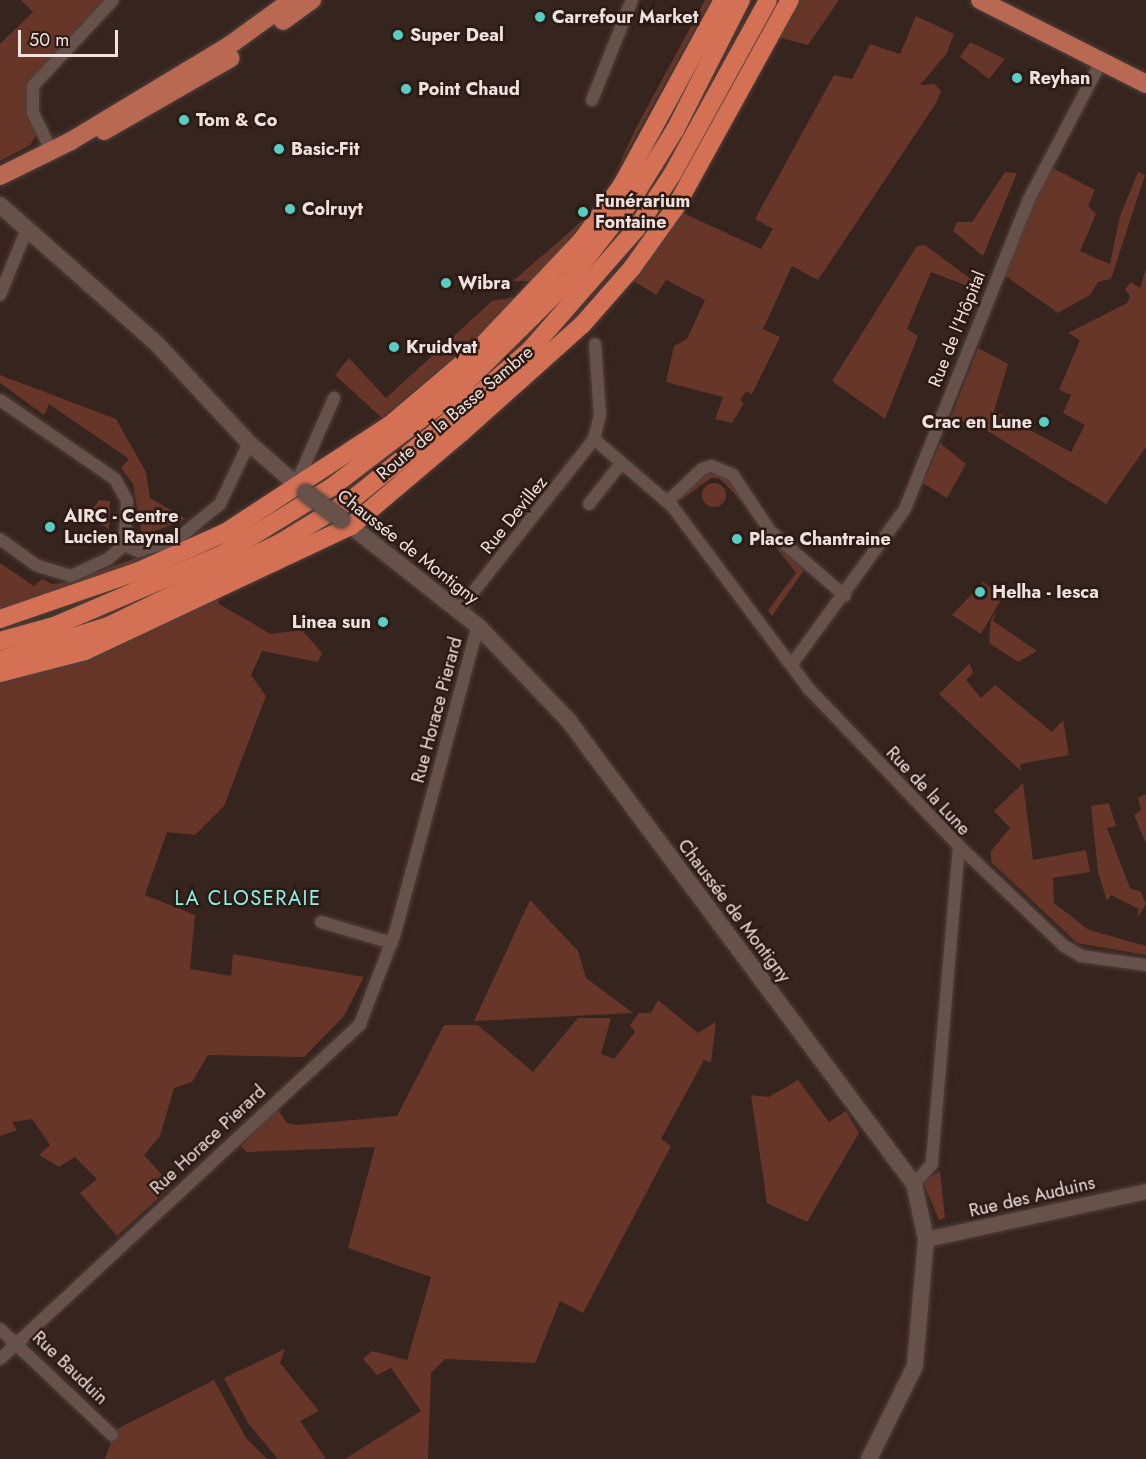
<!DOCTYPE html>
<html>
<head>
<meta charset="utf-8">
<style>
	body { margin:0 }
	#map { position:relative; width:1146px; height:1459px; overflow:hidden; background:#36241e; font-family:Jost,sans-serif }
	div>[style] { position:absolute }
	.green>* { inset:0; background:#673628 }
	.round { border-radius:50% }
	.roads { filter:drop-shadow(0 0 2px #4f3f3b) drop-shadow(0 0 2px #4f3f3b) }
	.minor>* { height:12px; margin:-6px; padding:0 6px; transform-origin:6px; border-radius:6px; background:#66514b }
	.tertiary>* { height:15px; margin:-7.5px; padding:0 7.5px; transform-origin:7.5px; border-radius:7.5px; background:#66514b }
	.secondary>* { height:16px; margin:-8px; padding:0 8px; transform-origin:8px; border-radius:8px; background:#66514b }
	.primary>* { height:18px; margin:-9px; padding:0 9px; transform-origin:9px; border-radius:9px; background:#b96952 }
	.trunk>* { height:18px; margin:-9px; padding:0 9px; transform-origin:9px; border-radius:9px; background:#d47154 }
	.bridges { filter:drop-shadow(0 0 2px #4f3f3b) drop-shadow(0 0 2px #4f3f3b) }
	.secondary-bridge>* { height:16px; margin:-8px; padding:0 8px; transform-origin:8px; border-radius:8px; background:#66514b }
	.dots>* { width:16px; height:16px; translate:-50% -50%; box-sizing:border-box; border:3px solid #2c1a15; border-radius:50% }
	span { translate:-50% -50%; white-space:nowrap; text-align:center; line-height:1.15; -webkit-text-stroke:5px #2c1a15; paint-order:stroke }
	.poi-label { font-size:18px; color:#efe2de; font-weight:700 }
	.left { translate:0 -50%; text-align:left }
	.right { translate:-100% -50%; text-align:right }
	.street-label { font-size:18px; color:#efe2de }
	.neighbourhood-label { font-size:20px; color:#8bf5ea; letter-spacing:1.5px }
	.scale { position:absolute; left:18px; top:30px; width:100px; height:27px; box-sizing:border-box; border:3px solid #efe2de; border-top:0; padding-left:8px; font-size:18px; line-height:21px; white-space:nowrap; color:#efe2de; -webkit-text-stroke:4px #2c1a15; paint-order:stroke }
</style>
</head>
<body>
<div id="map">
	<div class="green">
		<i style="clip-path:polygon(21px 0,110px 0,79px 26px,31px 93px,37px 134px,30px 145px,0 161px,0 44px,33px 12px)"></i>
		<i style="clip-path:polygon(705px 0,711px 0,616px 172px,635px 130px)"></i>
		<i style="clip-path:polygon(799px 0,839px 0,808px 45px,777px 37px)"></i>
		<i style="clip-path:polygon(916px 16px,954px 34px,947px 53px,920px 85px,935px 84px,941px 91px,936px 103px,818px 280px,792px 266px,763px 329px,780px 337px,752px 394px,746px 392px,740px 400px,744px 403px,732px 423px,715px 419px,723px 397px,666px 382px,674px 346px,687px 339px,705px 300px,666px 280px,656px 295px,632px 280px,687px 205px,683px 213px,761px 249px,773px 229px,755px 219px,834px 75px,852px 79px,870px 44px,900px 54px)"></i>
		<i style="clip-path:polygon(970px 42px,1005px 59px,989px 79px,960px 57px)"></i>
		<i style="clip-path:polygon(1049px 166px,1095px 190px,1088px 206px,1096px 214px,1080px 251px,1110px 264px,1120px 216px,1138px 172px,1145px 175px,1111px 279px,1098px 282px,1090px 295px,1058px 313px,1004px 275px)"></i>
		<i style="clip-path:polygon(1005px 172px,1017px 173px,983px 256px,953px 231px,957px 222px,972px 222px)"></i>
		<i style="clip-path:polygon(581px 222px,586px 226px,540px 273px,531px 281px,513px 281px)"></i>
		<i style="clip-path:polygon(925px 245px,972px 280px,970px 287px,931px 272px,907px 329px,918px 336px,885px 419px,832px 381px,917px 246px)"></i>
		<i style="clip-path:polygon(1146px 268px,1146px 447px,1106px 504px,986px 430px,951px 417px,978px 348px,1008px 364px,994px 411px,1071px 452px,1085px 425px,1063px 413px,1071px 395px,1059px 390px,1080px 340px,1068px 333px,1127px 303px,1130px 296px,1125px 289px,1131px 282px,1140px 288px)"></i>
		<i style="clip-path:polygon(515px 297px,517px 304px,382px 418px,335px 375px,349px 358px,386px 398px,492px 301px)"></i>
		<i style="clip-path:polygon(0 375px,116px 419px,146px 472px,150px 498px,186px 519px,142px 536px,133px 484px,121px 468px,129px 459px,49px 404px,44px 415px,0 383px)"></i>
		<i style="clip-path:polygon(940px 443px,966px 464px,947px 498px,923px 483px)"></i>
		<i style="clip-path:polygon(721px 471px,804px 570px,772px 616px,768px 610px,796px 573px,734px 493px,719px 478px,711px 478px,681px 500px,678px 496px,702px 476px)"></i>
		<i class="round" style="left:702px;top:483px;width:24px;height:24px"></i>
		<i style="clip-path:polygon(99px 500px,110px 501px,109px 529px,87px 517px)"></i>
		<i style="clip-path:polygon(163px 548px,169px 551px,0 615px,0 563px,34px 586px,42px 579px,52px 584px,73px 581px)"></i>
		<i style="clip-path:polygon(983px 582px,1003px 596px,981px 634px,952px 615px)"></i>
		<i style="clip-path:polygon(217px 595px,219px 604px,271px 634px,302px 630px,322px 653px,318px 662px,262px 651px,251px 675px,266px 696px,224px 806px,195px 835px,167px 832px,145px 895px,195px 915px,190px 969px,231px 976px,233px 954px,364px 977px,344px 1016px,304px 1057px,208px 1055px,192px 1082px,174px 1088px,160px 1136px,144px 1155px,172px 1186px,117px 1236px,80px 1193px,97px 1179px,75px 1157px,59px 1167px,39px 1155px,50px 1145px,32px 1119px,12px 1122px,17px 1130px,0 1136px,0 677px)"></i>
		<i style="clip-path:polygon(997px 610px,993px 621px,1037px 651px,1018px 662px,989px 643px,991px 620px)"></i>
		<i style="clip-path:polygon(970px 663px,973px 673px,966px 680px,981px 698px,995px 685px,1052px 732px,1063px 720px,1069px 755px,1020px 764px,1021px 771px,939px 694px)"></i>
		<i style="clip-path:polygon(1023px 783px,1033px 860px,1086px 850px,1090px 872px,1053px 878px,1054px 903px,1089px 930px,1146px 946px,1146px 955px,1077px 943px,991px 862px,991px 851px,1010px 828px,994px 811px)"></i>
		<i style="clip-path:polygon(1146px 794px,1146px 844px,1134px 815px,1141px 810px,1138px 798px)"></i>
		<i style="clip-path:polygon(1109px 803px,1116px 826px,1107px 828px,1130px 888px,1141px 892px,1146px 904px,1137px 918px,1139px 909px,1111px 895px,1107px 901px,1098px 872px,1091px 806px)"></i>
		<i style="clip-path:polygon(530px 900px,578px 951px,586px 978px,633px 1013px,474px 1021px)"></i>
		<i style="clip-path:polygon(658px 1000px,698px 1033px,716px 1022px,711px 1063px,704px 1060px,661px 1139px,671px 1146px,583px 1313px,560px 1301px,535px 1363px,445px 1359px,431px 1373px,428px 1459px,345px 1459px,421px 1411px,391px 1368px,377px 1375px,363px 1359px,372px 1351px,407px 1360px,431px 1277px,348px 1248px,375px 1147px,247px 1152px,241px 1146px,277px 1108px,287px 1123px,297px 1125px,397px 1116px,444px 1025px,478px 1025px,533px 1072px,578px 1018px,611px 1018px,601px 1054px,614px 1059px,635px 1032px,630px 1025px,639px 1013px,651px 1013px)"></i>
		<i style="clip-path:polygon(798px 1080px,829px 1122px,846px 1111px,859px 1133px,807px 1222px,767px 1203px,751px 1095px,769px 1097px)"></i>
		<i style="clip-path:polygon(940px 1171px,945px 1218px,939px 1220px,923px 1182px)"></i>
		<i style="clip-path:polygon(285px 1349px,280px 1363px,319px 1411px,300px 1421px,326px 1459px,278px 1459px,248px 1423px,224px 1378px)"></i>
		<i style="clip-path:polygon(214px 1380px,246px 1438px,267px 1459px,105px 1459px,115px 1430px)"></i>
	</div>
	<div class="roads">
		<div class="minor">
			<i style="left:592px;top:100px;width:108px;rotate:-68.2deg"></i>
			<i style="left:51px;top:150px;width:41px;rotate:-115.9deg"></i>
			<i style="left:33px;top:113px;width:27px;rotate:-90deg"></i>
			<i style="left:33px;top:86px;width:117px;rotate:-47.1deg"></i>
			<i style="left:0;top:295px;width:71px;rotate:-67.8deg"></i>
			<i style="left:0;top:400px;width:140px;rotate:34.5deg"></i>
			<i style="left:115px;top:479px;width:25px;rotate:61deg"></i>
			<i style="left:127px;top:501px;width:44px;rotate:93.9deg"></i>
			<i style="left:124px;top:545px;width:21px;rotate:139deg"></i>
			<i style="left:108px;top:559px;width:41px;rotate:155.3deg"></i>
			<i style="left:71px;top:576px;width:37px;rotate:-163deg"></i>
			<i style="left:36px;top:565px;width:44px;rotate:-144.2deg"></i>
			<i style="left:594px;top:439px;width:103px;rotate:40.7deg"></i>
			<i style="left:672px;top:506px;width:229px;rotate:53.2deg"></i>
			<i style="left:809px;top:689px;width:217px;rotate:46.3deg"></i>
			<i style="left:959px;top:846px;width:319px;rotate:94.9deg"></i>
			<i style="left:932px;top:1164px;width:27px;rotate:132deg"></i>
			<i style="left:297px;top:482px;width:92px;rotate:-66.2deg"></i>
			<i style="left:667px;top:502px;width:48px;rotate:-43.3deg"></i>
			<i style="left:702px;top:469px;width:10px;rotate:-17deg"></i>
			<i style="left:712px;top:466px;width:23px;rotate:23deg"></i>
			<i style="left:733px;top:475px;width:67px;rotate:56.5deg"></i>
			<i style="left:770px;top:531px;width:99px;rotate:40.9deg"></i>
			<i style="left:589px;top:504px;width:53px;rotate:-51.8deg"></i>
			<i style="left:124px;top:545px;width:15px;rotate:23deg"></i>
			<i style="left:138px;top:551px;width:40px;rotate:-16deg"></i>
			<i style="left:176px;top:540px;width:57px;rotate:-39.3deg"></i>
			<i style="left:220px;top:504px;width:68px;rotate:-64.6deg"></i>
			<i style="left:459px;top:610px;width:218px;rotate:-51.7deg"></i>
			<i style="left:594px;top:439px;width:25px;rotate:-76deg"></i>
			<i style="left:600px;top:415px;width:71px;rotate:-94deg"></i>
			<i style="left:792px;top:664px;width:192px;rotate:-53.9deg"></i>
			<i style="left:905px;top:509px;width:334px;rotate:-68.2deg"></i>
			<i style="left:1029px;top:199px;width:155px;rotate:-62.3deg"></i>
			<i style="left:959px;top:846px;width:145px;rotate:43.6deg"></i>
			<i style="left:1064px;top:946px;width:20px;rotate:30deg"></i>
			<i style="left:1081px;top:956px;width:66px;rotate:7.9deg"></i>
			<i style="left:321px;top:922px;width:74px;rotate:16.5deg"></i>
			<i style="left:0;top:1329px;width:154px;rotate:43.4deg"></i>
			<i style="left:0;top:1359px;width:492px;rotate:-42.9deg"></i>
			<i style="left:360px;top:1024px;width:97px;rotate:-69deg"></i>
			<i style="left:395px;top:933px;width:318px;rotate:-74.9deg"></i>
		</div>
		<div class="tertiary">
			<i style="left:926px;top:1239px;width:225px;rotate:-12.3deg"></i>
		</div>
		<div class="secondary">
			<i style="left:0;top:205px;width:210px;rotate:41.5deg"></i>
			<i style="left:157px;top:344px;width:135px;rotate:47.1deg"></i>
			<i style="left:249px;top:443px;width:76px;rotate:41.3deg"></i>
			<i style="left:342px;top:519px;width:173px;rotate:38.2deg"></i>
			<i style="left:478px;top:626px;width:130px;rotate:46.2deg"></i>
			<i style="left:568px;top:720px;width:579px;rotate:53.29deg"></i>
			<i style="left:914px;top:1184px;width:56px;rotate:77.7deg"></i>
			<i style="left:926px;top:1239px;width:127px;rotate:95deg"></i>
			<i style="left:915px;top:1366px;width:104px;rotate:116.3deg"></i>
		</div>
		<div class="primary">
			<i style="left:980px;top:0;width:186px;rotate:26.8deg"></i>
			<i style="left:283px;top:21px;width:36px;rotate:-36deg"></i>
			<i style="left:104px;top:131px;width:146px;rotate:-29.9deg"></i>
			<i style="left:0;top:176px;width:79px;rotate:-26.2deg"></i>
			<i style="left:71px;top:141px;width:186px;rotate:-31.1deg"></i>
			<i style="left:230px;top:45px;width:77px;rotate:-36deg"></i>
		</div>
		<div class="trunk">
			<i style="left:0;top:619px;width:147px;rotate:-19.1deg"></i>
			<i style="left:139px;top:571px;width:95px;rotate:-24.1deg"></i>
			<i style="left:226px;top:532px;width:197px;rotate:-33.2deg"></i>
			<i style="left:391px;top:424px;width:114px;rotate:-40.4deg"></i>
			<i style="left:478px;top:350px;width:151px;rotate:-46.6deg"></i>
			<i style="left:582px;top:240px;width:68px;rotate:-54deg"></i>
			<i style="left:622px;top:185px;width:211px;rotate:-61.4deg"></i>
			<i style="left:0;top:641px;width:56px;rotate:-15.5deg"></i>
			<i style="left:54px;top:626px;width:184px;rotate:-23.1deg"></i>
			<i style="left:223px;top:554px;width:128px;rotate:-31.6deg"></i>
			<i style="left:332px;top:487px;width:156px;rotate:-37.5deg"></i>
			<i style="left:456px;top:392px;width:161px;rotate:-44.7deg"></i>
			<i style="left:570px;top:279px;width:99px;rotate:-52deg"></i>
			<i style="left:631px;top:201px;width:84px;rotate:-58.2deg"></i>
			<i style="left:675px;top:130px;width:146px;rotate:-63.1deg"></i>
			<i style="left:0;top:660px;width:113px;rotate:-17.5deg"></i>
			<i style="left:108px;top:626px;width:191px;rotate:-25.8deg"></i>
			<i style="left:280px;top:543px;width:88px;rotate:-31.5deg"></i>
			<i style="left:355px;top:497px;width:105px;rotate:-38.8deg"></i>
			<i style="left:437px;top:431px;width:123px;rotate:-41.1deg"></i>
			<i style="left:530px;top:350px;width:161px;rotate:-48.8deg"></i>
			<i style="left:636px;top:229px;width:67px;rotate:-56.5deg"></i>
			<i style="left:673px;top:173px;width:197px;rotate:-61.2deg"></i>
			<i style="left:0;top:673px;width:88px;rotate:-14.5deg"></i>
			<i style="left:85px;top:651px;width:294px;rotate:-25.2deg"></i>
			<i style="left:351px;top:526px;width:144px;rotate:-40.2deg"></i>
			<i style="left:461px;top:433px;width:162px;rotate:-41.8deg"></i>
			<i style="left:582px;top:325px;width:76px;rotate:-48.7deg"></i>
			<i style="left:632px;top:268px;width:74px;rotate:-54.4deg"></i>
			<i style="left:675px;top:208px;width:238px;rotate:-61.1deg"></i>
		</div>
	</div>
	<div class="bridges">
		<div class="secondary-bridge">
			<i style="left:306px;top:493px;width:44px;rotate:36.6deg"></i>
		</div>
	</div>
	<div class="dots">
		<i style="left:540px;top:17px;background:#56cec3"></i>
		<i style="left:398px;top:35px;background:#56cec3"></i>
		<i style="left:1017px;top:78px;background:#56cec3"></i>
		<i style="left:406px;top:89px;background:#56cec3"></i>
		<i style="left:184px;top:120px;background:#56cec3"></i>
		<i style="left:279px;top:149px;background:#56cec3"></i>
		<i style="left:290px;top:209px;background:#56cec3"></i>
		<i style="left:583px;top:212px;background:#56cec3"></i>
		<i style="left:446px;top:283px;background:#56cec3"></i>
		<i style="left:394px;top:347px;background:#56cec3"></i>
		<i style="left:1044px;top:422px;background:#56cec3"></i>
		<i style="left:50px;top:527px;background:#56cec3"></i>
		<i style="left:737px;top:539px;background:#56cec3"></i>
		<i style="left:980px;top:592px;background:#56cec3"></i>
		<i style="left:383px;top:622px;background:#56cec3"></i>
	</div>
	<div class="poi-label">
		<span class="left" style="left:552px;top:17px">Carrefour Market</span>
		<span class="left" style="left:410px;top:35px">Super Deal</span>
		<span class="left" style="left:1029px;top:78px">Reyhan</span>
		<span class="left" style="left:418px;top:89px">Point Chaud</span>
		<span class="left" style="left:196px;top:120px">Tom &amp; Co</span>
		<span class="left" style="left:291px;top:149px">Basic-Fit</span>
		<span class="left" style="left:595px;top:212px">Funérarium<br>Fontaine</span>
		<span class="left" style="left:302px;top:209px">Colruyt</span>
		<span class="left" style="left:458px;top:283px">Wibra</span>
		<span class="left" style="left:406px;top:347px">Kruidvat</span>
		<span class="right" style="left:1032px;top:422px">Crac en Lune</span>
		<span class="left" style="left:64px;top:527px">AIRC - Centre<br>Lucien Raynal</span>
		<span class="left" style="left:749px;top:539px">Place Chantraine</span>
		<span class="left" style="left:992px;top:592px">Helha - Iesca</span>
		<span class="right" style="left:371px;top:622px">Linea sun</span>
	</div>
	<div class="street-label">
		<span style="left:957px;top:329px;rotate:-68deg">Rue de l'Hôpital</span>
		<span style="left:455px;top:413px;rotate:-40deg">Route de la Basse Sambre</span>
		<span style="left:514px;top:515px;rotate:-51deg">Rue Devillez</span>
		<span style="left:408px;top:547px;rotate:38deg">Chaussée de Montigny</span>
		<span style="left:437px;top:710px;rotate:-75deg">Rue Horace Pierard</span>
		<span style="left:928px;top:791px;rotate:47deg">Rue de la Lune</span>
		<span style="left:734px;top:911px;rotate:53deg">Chaussée de Montigny</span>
		<span style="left:208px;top:1140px;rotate:-43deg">Rue Horace Pierard</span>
		<span style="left:1032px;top:1197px;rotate:-13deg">Rue des Auduins</span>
		<span style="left:70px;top:1368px;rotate:44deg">Rue Bauduin</span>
	</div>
	<div class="neighbourhood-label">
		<span style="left:248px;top:898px">LA CLOSERAIE</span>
	</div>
	<div class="scale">50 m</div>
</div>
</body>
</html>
